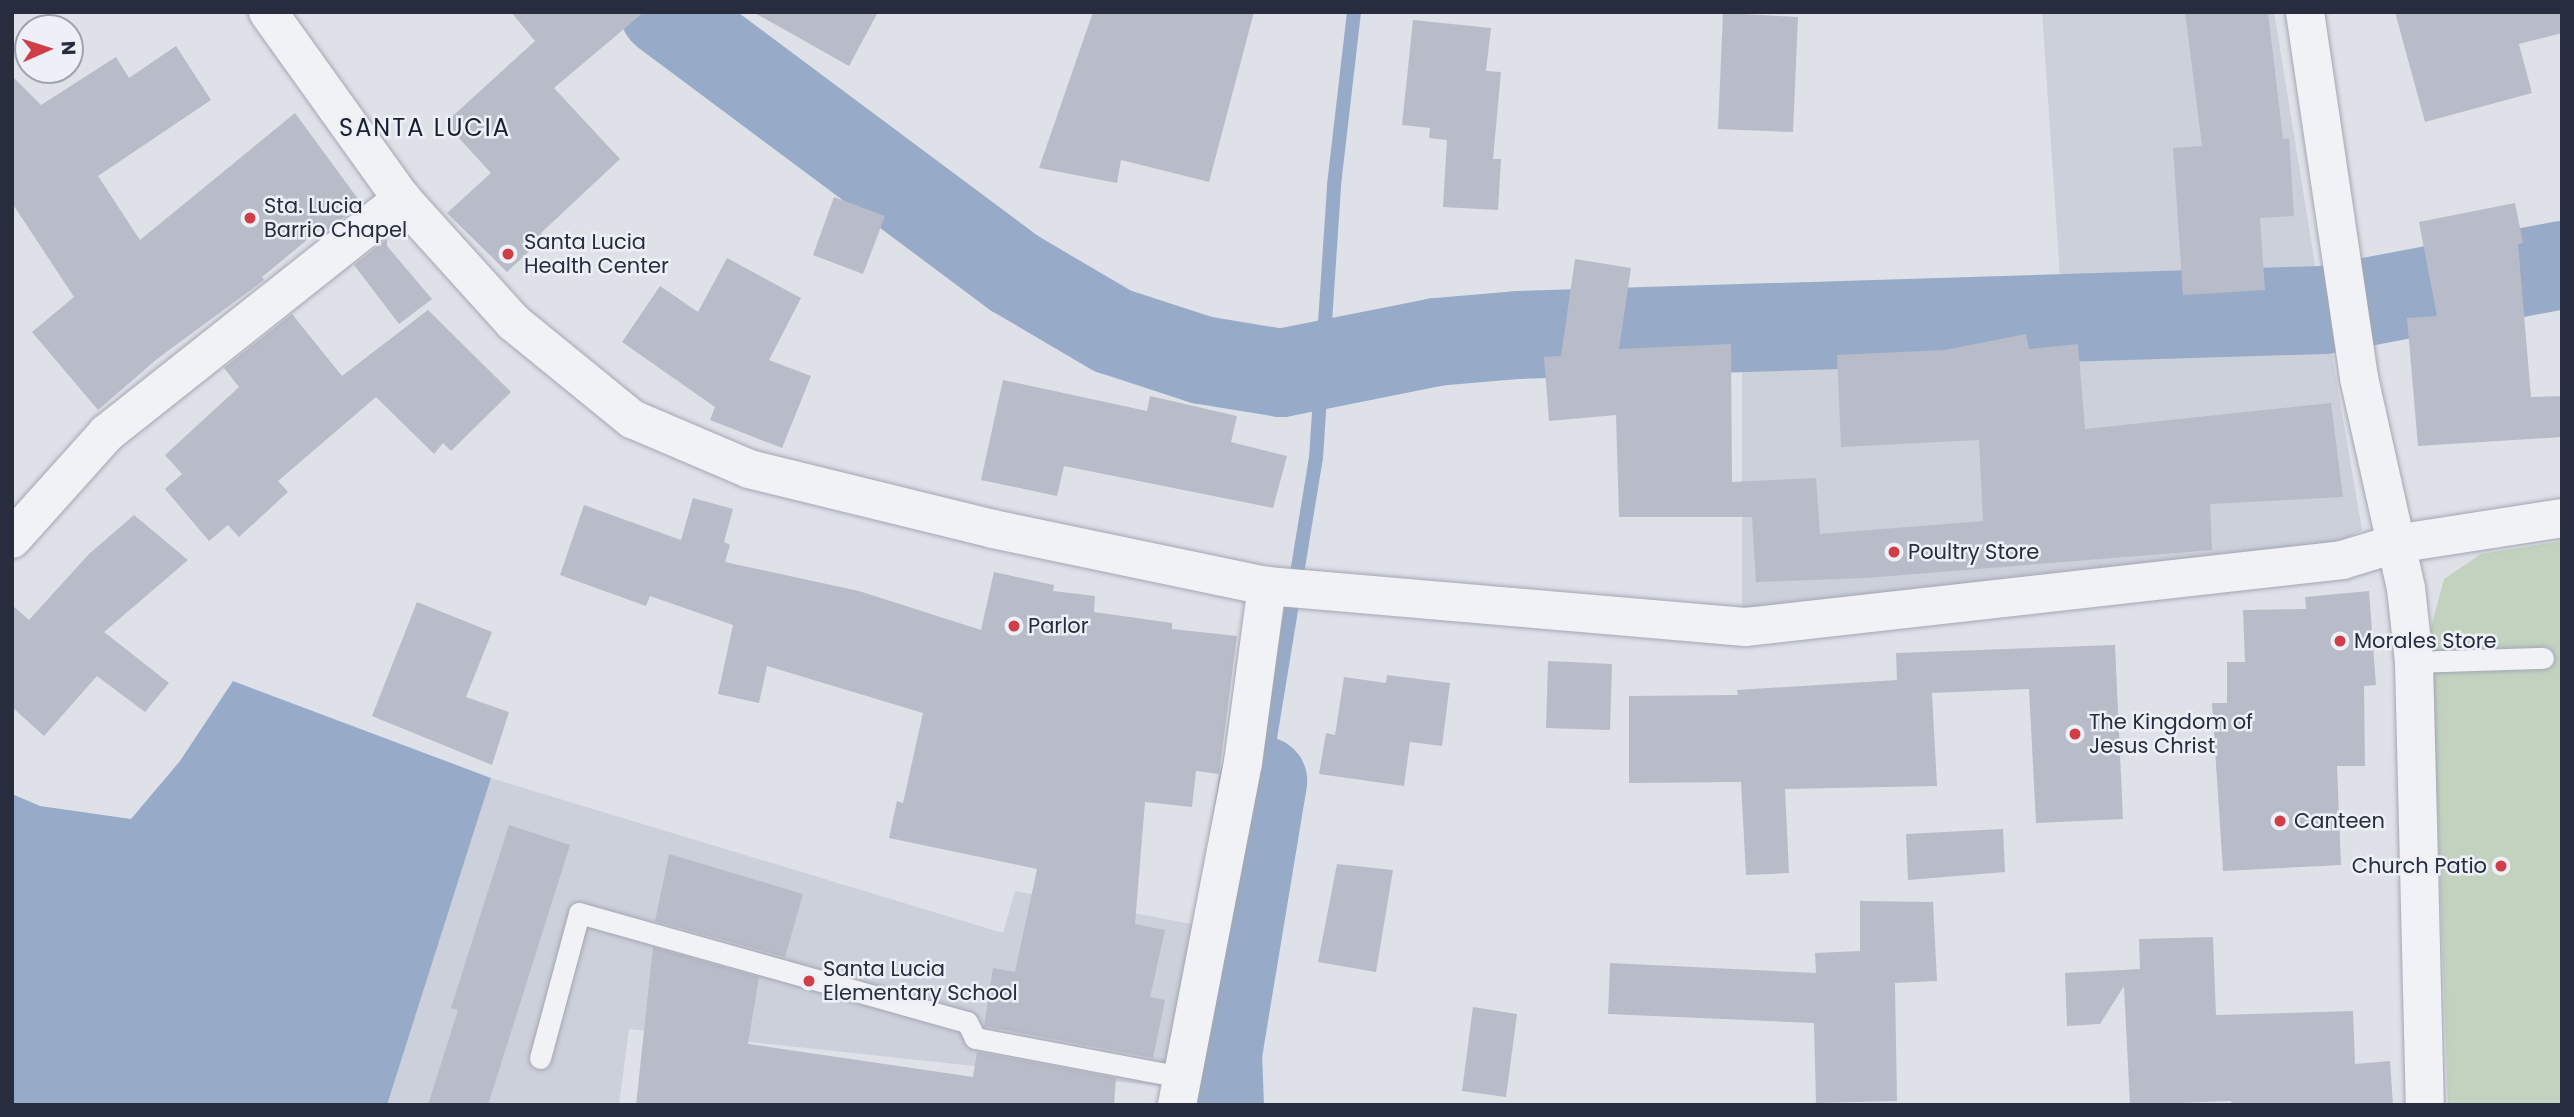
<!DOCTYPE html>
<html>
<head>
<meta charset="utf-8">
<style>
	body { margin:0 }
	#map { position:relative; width:2574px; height:1117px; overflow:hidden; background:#dee1e8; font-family:Poppins,sans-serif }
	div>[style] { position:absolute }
	.built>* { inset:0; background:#ccd0da }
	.green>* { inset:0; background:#c2d2bf }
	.water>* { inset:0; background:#97abc9 }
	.stream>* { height:14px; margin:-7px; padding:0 7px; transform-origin:7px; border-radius:7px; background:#97abc9 }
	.river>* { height:88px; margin:-44px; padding:0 44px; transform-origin:44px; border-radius:44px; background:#97abc9 }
	.building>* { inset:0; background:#b8bcc8 }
	.roads { filter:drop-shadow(0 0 2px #a3a7b2) drop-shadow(0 0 2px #a3a7b2) }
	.service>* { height:21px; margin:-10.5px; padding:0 10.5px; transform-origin:10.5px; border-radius:10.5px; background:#f1f2f6 }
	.minor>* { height:38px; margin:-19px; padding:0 19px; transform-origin:19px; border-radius:19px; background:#f1f2f6 }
	.tertiary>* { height:38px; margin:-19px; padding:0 19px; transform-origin:19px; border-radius:19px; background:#f1f2f6 }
	.dots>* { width:19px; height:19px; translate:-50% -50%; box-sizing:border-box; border:4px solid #edf0f6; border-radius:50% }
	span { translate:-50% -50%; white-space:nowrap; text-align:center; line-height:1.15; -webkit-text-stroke:5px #edf0f6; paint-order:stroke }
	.poi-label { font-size:21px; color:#272d3f }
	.left { translate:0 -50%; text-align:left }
	.right { translate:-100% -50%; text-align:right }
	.quarter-label { font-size:24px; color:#191f30; letter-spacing:2px }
	.frame { position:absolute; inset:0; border:14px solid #272d3f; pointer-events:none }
	.north { position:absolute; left:14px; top:14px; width:70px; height:70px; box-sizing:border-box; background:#edf0f6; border:2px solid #9ea2ad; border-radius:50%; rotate:87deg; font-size:19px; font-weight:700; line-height:28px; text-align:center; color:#272d3f }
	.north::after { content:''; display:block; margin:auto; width:24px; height:32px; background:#d23e46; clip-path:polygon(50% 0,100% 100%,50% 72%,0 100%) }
</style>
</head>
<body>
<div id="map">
	<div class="built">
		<i style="clip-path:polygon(2042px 12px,2274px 12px,2319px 289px,2291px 298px,2062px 306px)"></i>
		<i style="clip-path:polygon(2293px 320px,2329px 337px,2362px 530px,2339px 543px,1742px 609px,1742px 340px)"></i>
		<i style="clip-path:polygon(491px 778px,1003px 933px,1015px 891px,1203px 926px,1170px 1087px,629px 1029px,619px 1105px,387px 1105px)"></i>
	</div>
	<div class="green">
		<i style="clip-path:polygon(2562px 541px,2562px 1105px,2448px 1105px,2431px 628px,2444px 579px,2481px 554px)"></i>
	</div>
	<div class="water">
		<i style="clip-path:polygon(233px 681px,491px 778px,387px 1105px,12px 1105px,12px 794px,40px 806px,131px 819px,180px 761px)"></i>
	</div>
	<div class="stream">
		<i style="left:1263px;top:781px;width:327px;rotate:-80.7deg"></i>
		<i style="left:1316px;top:458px;width:274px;rotate:-86.2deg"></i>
		<i style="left:1334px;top:185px;width:174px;rotate:-83.4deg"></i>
	</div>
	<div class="river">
		<i style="left:664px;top:12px;width:437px;rotate:36.7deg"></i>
		<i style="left:1014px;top:273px;width:115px;rotate:30.4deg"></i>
		<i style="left:1113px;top:331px;width:94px;rotate:18deg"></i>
		<i style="left:1202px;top:360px;width:80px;rotate:9.3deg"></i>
		<i style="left:1281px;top:373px;width:158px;rotate:-11.3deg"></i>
		<i style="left:1436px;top:342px;width:82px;rotate:-4.9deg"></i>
		<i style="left:1518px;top:335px;width:806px;rotate:-1.78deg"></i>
		<i style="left:2324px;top:310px;width:242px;rotate:-10.7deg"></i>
		<i style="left:1220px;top:1105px;width:51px;rotate:-92.2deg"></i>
		<i style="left:1218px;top:1054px;width:277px;rotate:-80.6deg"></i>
	</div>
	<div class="building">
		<i style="clip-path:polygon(511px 12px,644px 12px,554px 88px,620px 159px,541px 233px,544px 237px,507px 272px,447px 213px,491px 173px,445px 123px,535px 41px)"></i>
		<i style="clip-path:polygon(753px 12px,878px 12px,849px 66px)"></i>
		<i style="clip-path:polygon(1093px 12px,1254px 12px,1209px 182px,1121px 160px,1117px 183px,1039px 168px)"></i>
		<i style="clip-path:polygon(2185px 12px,2268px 12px,2283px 139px,2289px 138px,2294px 216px,2260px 218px,2265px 290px,2183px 295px,2173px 148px,2202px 146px)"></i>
		<i style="clip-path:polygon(2395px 12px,2562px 12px,2562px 33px,2519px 44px,2532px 93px,2425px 122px)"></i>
		<i style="clip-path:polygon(1723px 13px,1798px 17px,1793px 132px,1718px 129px)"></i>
		<i style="clip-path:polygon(1413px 20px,1491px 28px,1486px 71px,1501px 72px,1493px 159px,1501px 159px,1498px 210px,1443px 207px,1447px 140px,1429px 138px,1430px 128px,1402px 125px)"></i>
		<i style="clip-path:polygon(176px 46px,211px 100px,98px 176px,140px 240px,295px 113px,361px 203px,328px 230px,324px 226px,262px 277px,264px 280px,157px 359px,98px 410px,32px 332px,74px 297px,12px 203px,12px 76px,41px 105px,116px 57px,129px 78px)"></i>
		<i style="clip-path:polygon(834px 197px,885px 216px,863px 274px,813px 255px)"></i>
		<i style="clip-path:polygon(2515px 203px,2523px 243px,2518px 244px,2531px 397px,2562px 396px,2562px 437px,2418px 446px,2407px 318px,2437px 316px,2419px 222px)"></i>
		<i style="clip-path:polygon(387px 239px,387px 246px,432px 299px,399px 324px,354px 265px)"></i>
		<i style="clip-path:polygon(727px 258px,801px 298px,769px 360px,811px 376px,782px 448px,710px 420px,715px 407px,622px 342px,660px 286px,698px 312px)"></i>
		<i style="clip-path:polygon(1575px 259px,1631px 268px,1619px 349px,1731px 344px,1732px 482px,1816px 478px,1820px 534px,1983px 521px,1979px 440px,1841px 447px,1837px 355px,1945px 350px,2026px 334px,2029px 349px,2078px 344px,2085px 429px,2331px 403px,2343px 497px,2210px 504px,2212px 550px,1866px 578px,1756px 582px,1752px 517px,1619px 517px,1616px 415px,1549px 421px,1544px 357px,1561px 356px)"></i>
		<i style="clip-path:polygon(428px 310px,511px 392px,451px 451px,443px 443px,434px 454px,376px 397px,278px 481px,288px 492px,239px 537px,228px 525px,209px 541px,165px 489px,182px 474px,165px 455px,239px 387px,224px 368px,292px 314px,342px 376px)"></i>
		<i style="clip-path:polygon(1003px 380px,1147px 411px,1150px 396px,1237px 416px,1231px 442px,1287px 456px,1273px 508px,1064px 466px,1057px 496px,981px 480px)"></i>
		<i style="clip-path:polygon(693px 498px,733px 509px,724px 542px,730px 545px,725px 562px,859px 591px,981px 630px,994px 572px,1054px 585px,1053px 591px,1095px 596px,1094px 612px,1172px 623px,1172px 629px,1237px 636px,1219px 774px,1196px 771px,1192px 807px,1145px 802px,1135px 924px,1165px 930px,1150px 997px,1165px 1000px,1153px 1058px,984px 1026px,993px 968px,1015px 972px,1037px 869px,889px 838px,897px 801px,903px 803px,923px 713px,767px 666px,759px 703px,718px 694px,733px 625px,650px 596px,646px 606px,560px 575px,584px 505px,681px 540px)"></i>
		<i style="clip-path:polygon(134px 515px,188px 560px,104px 632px,169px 683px,145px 712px,97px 676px,44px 736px,12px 707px,12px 605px,29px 620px,89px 554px)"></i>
		<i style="clip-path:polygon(2369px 591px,2376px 685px,2364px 686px,2365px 766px,2337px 766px,2341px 865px,2223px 871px,2212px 703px,2227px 703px,2227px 662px,2245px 662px,2243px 610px,2306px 609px,2305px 597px)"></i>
		<i style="clip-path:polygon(417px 602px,492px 632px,466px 697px,509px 712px,492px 765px,372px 716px)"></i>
		<i style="clip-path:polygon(2115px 645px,2123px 819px,2036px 823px,2029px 689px,1932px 693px,1937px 786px,1785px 789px,1789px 873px,1746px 875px,1741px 782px,1629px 783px,1629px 696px,1738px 695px,1737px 690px,1897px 680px,1896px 653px)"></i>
		<i style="clip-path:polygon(1548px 661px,1612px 664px,1610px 730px,1546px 728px)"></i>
		<i style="clip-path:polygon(1387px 675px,1450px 683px,1442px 746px,1410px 742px,1404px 786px,1319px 774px,1326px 733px,1335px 735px,1344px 677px,1386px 683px)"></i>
		<i style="clip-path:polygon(509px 825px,570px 845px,488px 1105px,428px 1105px,458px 1010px,451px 1008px)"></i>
		<i style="clip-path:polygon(2003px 829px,2005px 872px,1908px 880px,1906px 834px)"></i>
		<i style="clip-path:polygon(669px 854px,803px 894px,785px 957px,655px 921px)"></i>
		<i style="clip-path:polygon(1337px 864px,1393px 870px,1376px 972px,1318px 962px)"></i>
		<i style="clip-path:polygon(1860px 901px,1933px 902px,1937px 981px,1895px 983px,1897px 1101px,1816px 1103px,1814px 1023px,1608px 1014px,1610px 963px,1816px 973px,1815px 953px,1860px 951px)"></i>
		<i style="clip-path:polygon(2213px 937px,2216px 1015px,2353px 1011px,2355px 1064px,2390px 1061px,2393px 1105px,2232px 1105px,2231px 1101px,2130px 1105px,2124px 986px,2100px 1024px,2067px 1026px,2065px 973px,2140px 969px,2139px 939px)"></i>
		<i style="clip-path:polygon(653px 947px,759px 977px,748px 1044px,973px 1077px,977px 1052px,1116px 1078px,1114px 1105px,636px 1105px)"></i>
		<i style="clip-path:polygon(1473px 1007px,1517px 1014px,1506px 1097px,1462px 1091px)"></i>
	</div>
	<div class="roads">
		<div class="service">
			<i style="left:2414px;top:662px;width:129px;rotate:-1.8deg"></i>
			<i style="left:540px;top:1058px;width:150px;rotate:-74.9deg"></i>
			<i style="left:579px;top:913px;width:403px;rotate:15.7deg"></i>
			<i style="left:967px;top:1022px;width:18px;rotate:63deg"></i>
			<i style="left:975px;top:1038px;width:211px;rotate:10.7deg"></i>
		</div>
		<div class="minor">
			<i style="left:12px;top:539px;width:142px;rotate:-48.1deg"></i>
			<i style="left:107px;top:433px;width:377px;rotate:-38.4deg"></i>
			<i style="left:1177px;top:1105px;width:348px;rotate:-79.1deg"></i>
			<i style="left:1243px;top:763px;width:179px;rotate:-82.3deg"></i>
		</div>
		<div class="tertiary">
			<i style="left:268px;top:12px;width:230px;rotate:54.4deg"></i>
			<i style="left:402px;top:199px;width:166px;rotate:47.9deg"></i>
			<i style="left:513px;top:322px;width:154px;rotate:39.2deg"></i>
			<i style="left:632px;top:419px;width:127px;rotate:23.1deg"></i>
			<i style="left:749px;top:469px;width:251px;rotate:13.8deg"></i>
			<i style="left:993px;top:529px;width:280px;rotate:11.8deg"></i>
			<i style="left:1267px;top:586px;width:480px;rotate:4.9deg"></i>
			<i style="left:1745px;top:627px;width:601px;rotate:-6.4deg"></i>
			<i style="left:2342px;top:560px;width:55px;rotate:-16.8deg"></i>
			<i style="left:2395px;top:544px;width:169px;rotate:-8.8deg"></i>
			<i style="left:2305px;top:12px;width:370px;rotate:81.6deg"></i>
			<i style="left:2359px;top:378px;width:215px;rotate:77.4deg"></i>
			<i style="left:2406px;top:588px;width:74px;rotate:83.8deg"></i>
			<i style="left:2414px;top:662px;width:443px;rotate:88.6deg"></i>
		</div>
	</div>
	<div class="dots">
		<i style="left:250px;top:218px;background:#d23e46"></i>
		<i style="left:508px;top:254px;background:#d23e46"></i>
		<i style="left:1894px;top:552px;background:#d23e46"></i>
		<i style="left:1014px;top:626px;background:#d23e46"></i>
		<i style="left:2340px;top:641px;background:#d23e46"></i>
		<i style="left:2075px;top:734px;background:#d23e46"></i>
		<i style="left:2280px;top:821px;background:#d23e46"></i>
		<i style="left:2501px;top:866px;background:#d23e46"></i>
		<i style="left:809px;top:981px;background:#d23e46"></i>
	</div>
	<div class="poi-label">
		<span class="left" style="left:264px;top:218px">Sta. Lucia<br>Barrio Chapel</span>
		<span class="left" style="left:524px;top:254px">Santa Lucia<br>Health Center</span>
		<span class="left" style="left:1908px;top:552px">Poultry Store</span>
		<span class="left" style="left:1028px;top:626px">Parlor</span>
		<span class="left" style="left:2354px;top:641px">Morales Store</span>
		<span class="left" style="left:2089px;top:734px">The Kingdom of<br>Jesus Christ</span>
		<span class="left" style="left:2294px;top:821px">Canteen</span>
		<span class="right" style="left:2487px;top:866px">Church Patio</span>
		<span class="left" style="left:823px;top:981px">Santa Lucia<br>Elementary School</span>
	</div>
	<div class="quarter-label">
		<span style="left:425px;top:128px">SANTA LUCIA</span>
	</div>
	<div class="frame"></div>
	<div class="north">N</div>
</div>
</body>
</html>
